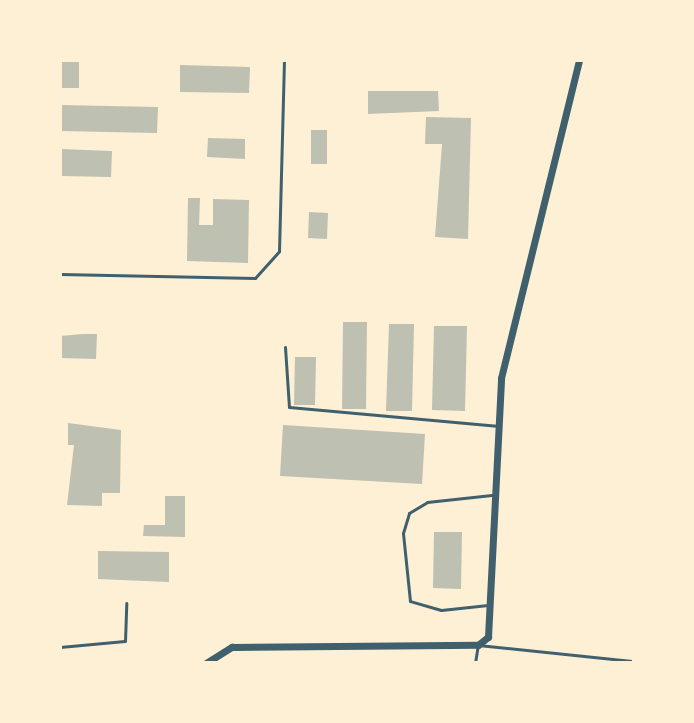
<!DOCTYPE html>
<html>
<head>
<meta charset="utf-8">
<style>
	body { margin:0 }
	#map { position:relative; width:694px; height:723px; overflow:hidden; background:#fdf0d5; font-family:"Nunito Sans",sans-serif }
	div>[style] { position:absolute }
	.building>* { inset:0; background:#bec0b2 }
	.service>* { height:3px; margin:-1.5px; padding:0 1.5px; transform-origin:1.5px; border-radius:1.5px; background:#3f606c }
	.minor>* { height:7px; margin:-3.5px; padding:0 3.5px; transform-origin:3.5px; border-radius:3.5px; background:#3f606c }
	span { translate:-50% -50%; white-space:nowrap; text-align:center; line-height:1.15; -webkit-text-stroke:6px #fdf0d5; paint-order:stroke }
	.frame { position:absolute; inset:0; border:62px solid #fdf0d5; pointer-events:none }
</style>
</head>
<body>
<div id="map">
	<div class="building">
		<i style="clip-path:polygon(60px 60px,79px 60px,79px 88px,60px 88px)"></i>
		<i style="clip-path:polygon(180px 65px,250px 67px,249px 93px,180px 92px)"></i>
		<i style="clip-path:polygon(368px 91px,438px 91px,439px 111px,368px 114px)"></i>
		<i style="clip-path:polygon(60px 105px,158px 107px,157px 133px,60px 131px)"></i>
		<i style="clip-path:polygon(426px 117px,471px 118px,468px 239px,435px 237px,442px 144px,425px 144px)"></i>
		<i style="clip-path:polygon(311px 130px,327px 130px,327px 164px,311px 164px)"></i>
		<i style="clip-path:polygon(208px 138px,245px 139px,245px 159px,207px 157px)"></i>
		<i style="clip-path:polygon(60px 149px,112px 151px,111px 177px,60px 176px)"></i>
		<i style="clip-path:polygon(188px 198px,200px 198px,199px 225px,213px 225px,213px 199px,249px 200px,248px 263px,187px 261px)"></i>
		<i style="clip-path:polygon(309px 212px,328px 213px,327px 239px,308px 238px)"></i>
		<i style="clip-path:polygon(343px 322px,367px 322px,366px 409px,342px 409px)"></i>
		<i style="clip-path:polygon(389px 324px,414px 324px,412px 411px,386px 411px)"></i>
		<i style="clip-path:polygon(434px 326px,467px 326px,465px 411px,432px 410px)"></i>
		<i style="clip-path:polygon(83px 334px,97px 334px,96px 359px,60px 358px,60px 336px)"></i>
		<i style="clip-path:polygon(295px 357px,316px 357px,315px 405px,294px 405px)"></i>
		<i style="clip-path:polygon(68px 423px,121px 430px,120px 493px,102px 493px,102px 506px,67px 505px,74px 445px,68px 445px)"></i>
		<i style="clip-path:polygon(283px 425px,425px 434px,422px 484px,280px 476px)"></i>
		<i style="clip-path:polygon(165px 496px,185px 496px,185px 537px,143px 536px,144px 525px,165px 525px)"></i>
		<i style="clip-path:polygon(434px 532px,462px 532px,461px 589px,433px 588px)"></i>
		<i style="clip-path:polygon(98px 551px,169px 552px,169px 582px,98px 579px)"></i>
	</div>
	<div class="service">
		<i style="left:60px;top:274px;width:195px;rotate:1.2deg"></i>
		<i style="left:255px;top:278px;width:36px;rotate:-48deg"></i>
		<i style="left:279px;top:251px;width:191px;rotate:-88.5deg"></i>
		<i style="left:285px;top:347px;width:60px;rotate:86.2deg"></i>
		<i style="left:289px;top:407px;width:208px;rotate:5.2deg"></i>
		<i style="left:488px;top:605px;width:47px;rotate:173.9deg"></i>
		<i style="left:441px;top:610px;width:32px;rotate:-164deg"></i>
		<i style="left:410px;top:601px;width:68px;rotate:-95.9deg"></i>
		<i style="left:403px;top:533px;width:21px;rotate:-73deg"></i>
		<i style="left:409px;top:513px;width:21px;rotate:-31deg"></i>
		<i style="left:427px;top:502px;width:65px;rotate:-6.1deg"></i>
		<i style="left:60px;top:647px;width:65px;rotate:-5.3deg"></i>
		<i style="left:125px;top:641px;width:38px;rotate:-88deg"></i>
		<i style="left:475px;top:663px;width:18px;rotate:-81deg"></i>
		<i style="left:478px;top:645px;width:157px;rotate:5.9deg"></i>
	</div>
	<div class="minor">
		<i style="left:206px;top:663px;width:31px;rotate:-32deg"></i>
		<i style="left:232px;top:647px;width:246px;rotate:-0.5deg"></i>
		<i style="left:478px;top:645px;width:13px;rotate:-39deg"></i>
		<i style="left:488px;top:637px;width:259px;rotate:-87.1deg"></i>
		<i style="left:501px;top:378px;width:327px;rotate:-76.2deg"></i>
	</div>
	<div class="frame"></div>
</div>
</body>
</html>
